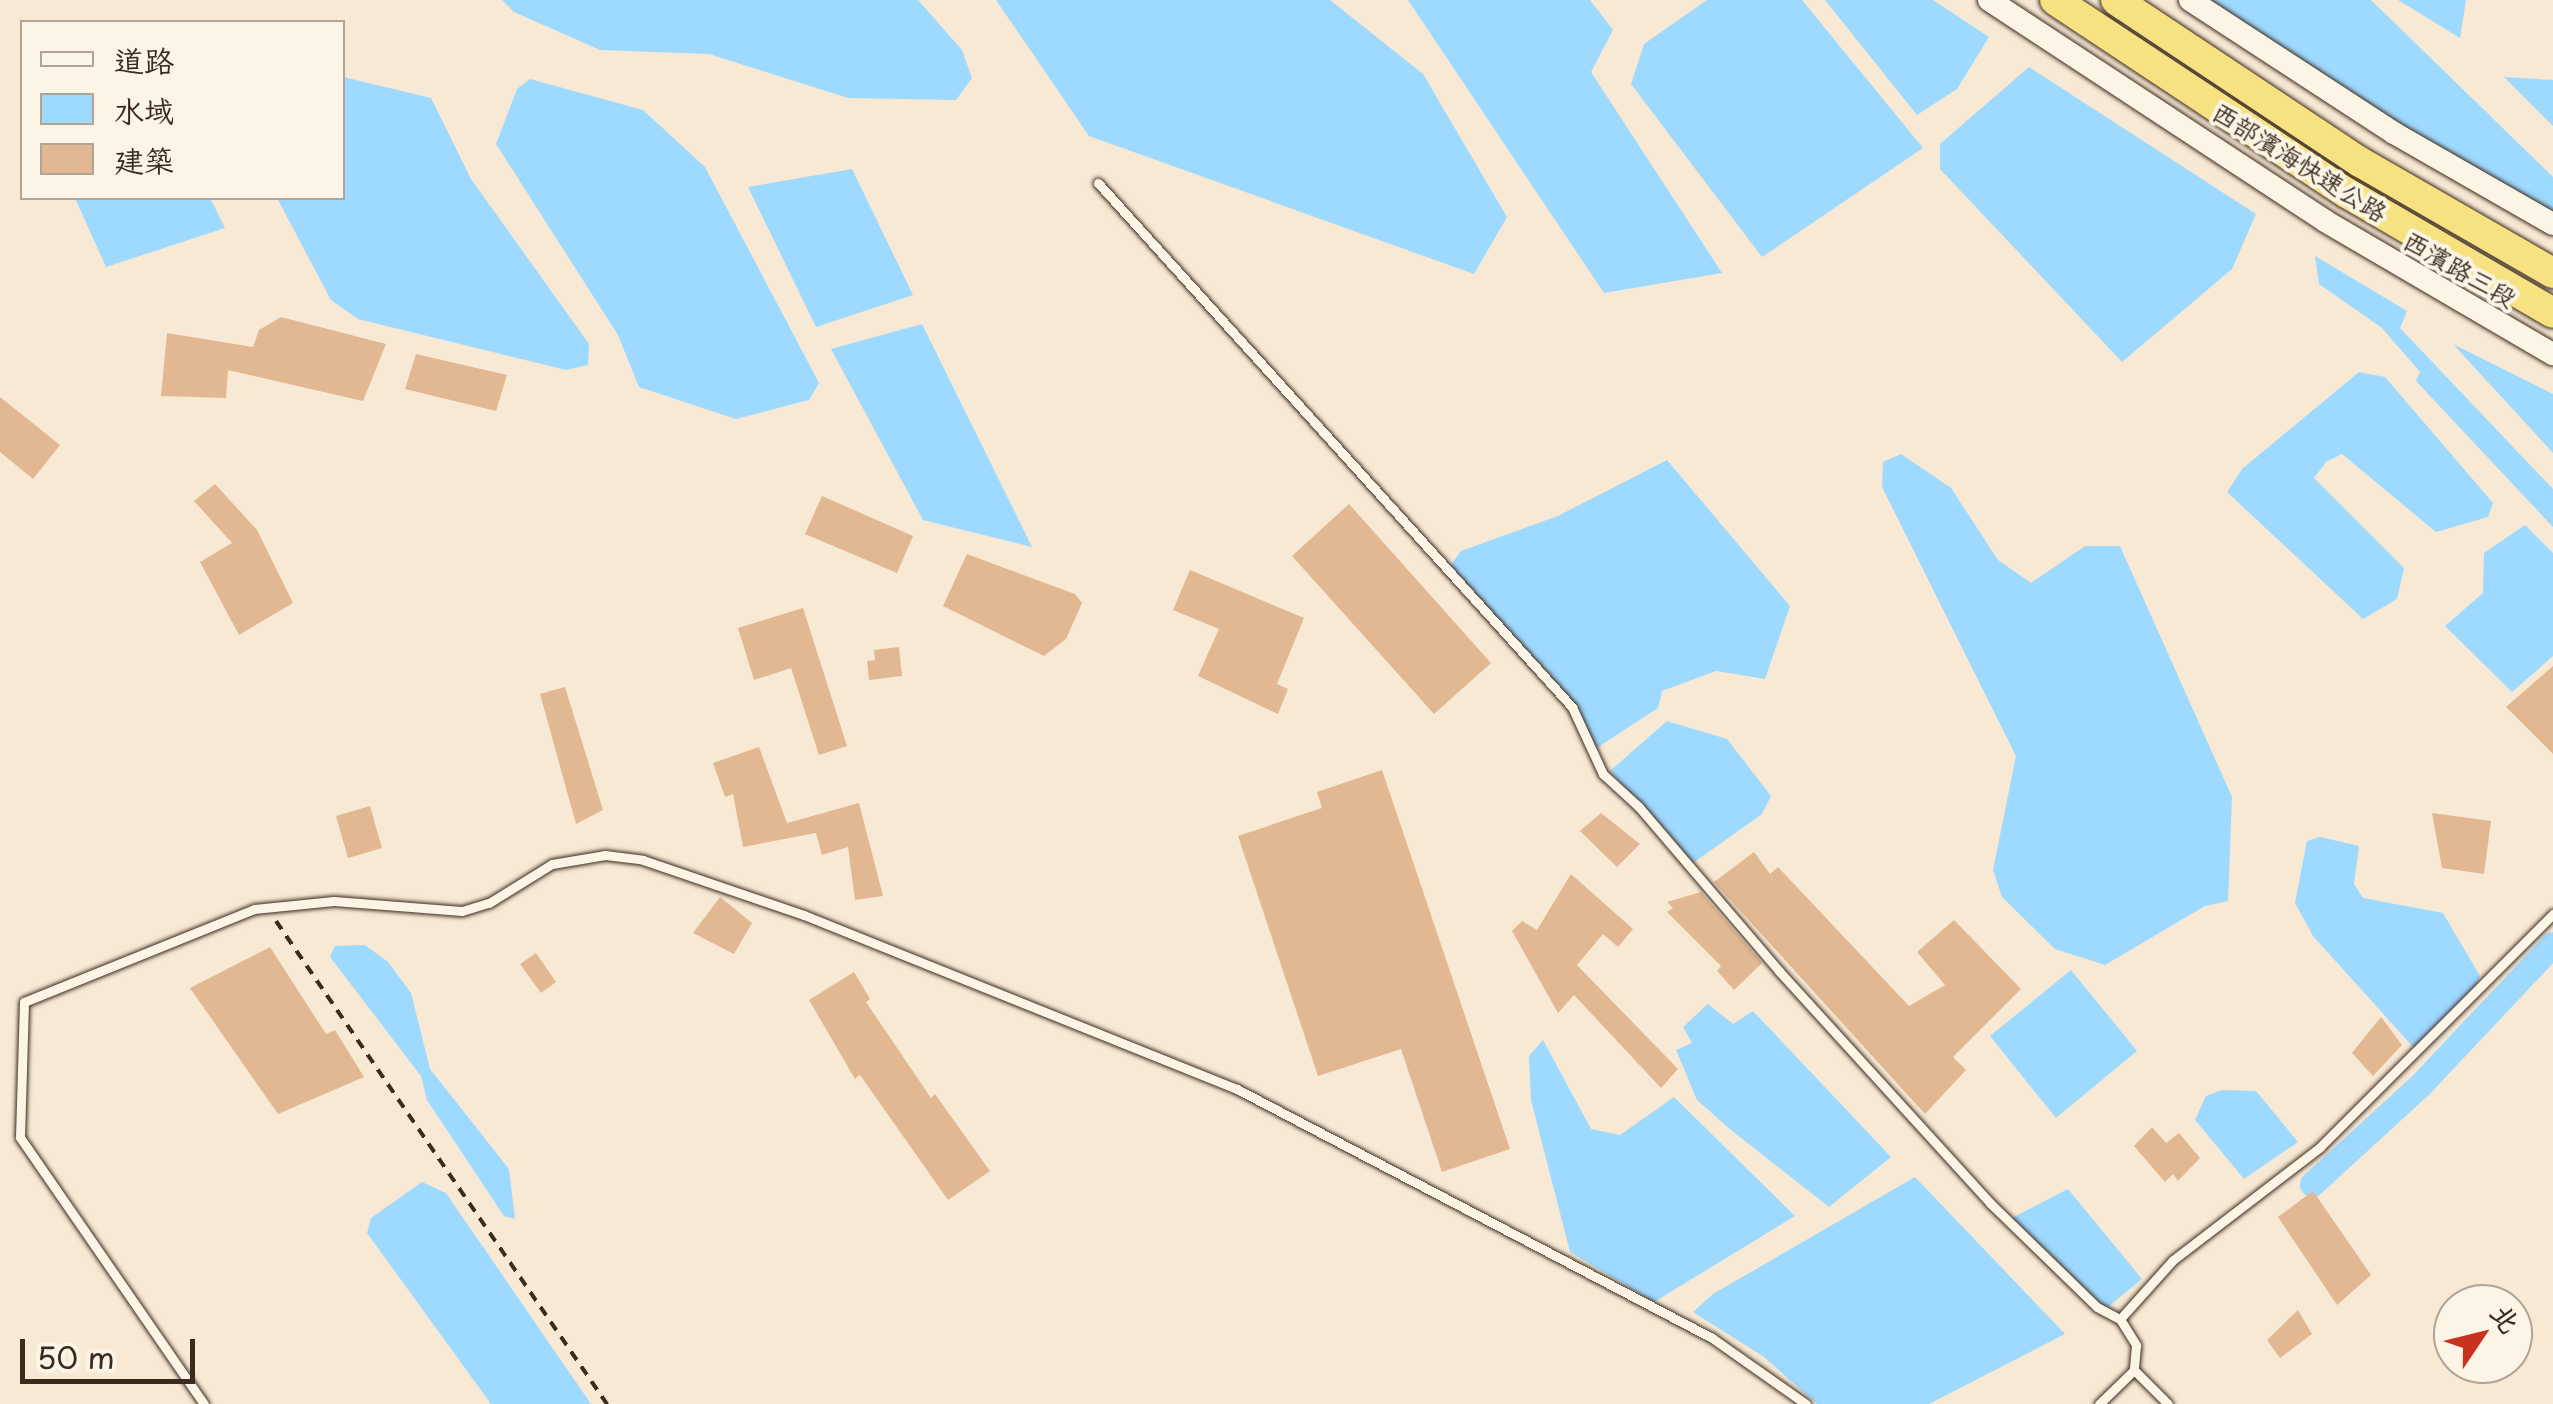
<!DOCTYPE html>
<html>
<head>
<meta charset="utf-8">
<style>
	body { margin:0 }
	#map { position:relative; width:2553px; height:1404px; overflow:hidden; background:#f7e9d4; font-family:"Playpen Sans","LXGW WenKai TC",sans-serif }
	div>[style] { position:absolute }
	.water>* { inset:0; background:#9ed9ff }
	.canal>* { height:25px; margin:-12.5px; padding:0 12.5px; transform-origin:12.5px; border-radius:12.5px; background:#9ed9ff }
	.building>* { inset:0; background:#e2b892 }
	.path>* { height:4px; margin-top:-2px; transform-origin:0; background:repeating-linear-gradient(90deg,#3b2a1e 0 10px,transparent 0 18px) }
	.roads { filter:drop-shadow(0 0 2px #3b2a1e) drop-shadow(0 0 2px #3b2a1e) }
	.service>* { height:9px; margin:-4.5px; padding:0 4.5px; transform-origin:4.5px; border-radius:4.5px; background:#fcf5e5 }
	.tertiary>* { height:22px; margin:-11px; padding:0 11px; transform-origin:11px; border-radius:11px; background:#fcf5e5 }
	.trunk>* { height:30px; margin:-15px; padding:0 15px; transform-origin:15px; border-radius:15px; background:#f7e281 }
	span { translate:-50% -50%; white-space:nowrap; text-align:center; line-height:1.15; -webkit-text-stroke:8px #fcf5e5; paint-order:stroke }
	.street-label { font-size:25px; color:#3b2a1e }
	.legend { position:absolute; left:20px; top:20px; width:325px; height:180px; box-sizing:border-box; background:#fcf5e5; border:2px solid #afa495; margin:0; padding:12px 18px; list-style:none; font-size:30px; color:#3b2a1e }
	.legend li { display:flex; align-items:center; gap:20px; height:50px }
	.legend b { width:50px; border:2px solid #afa495 }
	.north { position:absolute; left:2433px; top:1284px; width:100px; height:100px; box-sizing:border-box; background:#fcf5e5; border:2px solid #afa495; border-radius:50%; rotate:55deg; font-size:28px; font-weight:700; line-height:40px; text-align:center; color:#3b2a1e }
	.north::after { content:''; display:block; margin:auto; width:35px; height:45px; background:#c8321e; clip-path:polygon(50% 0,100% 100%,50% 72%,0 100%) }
	.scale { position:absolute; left:20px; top:1339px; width:175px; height:45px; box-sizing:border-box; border:5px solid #3b2a1e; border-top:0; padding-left:12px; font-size:30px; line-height:35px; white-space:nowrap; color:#3b2a1e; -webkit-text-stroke:8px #fcf5e5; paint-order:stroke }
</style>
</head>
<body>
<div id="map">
	<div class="water">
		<i style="clip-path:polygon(502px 0,918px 0,962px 50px,972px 78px,956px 100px,848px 98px,709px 54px,600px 50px,514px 12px)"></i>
		<i style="clip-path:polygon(996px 0,1330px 0,1423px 74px,1507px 217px,1474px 274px,1089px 136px)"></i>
		<i style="clip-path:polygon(1408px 0,1590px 0,1613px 30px,1591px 72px,1722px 273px,1604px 293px)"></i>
		<i style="clip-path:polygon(1707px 0,1802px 0,1923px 148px,1762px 257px,1631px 84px,1644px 44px)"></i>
		<i style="clip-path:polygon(1825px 0,1933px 0,1989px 37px,1957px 89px,1917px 115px)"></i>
		<i style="clip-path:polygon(2208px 0,2371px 0,2553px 177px,2553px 232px)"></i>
		<i style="clip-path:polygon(2398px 0,2466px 0,2460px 38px)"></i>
		<i style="clip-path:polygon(2029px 67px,2256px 214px,2232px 269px,2122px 362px,1940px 169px,1940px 144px)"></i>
		<i style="clip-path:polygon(343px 77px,431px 98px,471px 179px,589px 344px,588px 365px,566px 370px,358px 319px,331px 300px,277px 198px,342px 198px)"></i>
		<i style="clip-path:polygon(2504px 77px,2553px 80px,2553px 126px)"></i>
		<i style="clip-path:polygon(530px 79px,643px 110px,705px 167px,819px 383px,809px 400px,736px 419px,639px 387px,618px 335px,496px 144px,517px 89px)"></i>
		<i style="clip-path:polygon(852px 169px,913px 295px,816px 327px,748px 187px)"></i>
		<i style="clip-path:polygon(75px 198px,210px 198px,225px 228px,106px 267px)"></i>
		<i style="clip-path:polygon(2315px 256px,2407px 311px,2400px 328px,2553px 489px,2553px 527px,2416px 381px,2420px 372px,2382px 328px,2319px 284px)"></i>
		<i style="clip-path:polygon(922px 324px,1032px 547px,923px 520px,831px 349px)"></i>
		<i style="clip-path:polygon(2453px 344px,2553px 394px,2553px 453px)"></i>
		<i style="clip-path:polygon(2359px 372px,2385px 377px,2493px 503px,2488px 517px,2436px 532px,2342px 454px,2326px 462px,2314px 478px,2404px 568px,2397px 599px,2363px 619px,2227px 492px,2242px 469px)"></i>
		<i style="clip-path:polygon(1901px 454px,1951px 488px,1998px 560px,2031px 583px,2085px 546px,2120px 546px,2232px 797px,2228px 901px,2205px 906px,2105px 965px,2055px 949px,2002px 897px,1993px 870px,2016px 756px,1882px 487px,1883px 462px)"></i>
		<i style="clip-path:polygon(1667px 460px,1790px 606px,1765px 679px,1716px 671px,1662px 691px,1658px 708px,1595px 749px,1581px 722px,1445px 573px,1461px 551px,1558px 516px)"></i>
		<i style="clip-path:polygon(2525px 525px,2553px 553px,2553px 656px,2512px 692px,2445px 626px,2483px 593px,2484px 553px)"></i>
		<i style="clip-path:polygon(1667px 721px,1727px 739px,1771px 796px,1762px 814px,1693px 863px,1610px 771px)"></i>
		<i style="clip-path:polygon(2320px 837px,2359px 846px,2354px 884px,2363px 898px,2443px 913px,2480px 976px,2473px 992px,2414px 1048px,2313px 936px,2295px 903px,2307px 841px)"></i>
		<i style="clip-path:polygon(365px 945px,388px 962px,411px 993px,430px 1069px,509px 1169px,515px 1219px,504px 1216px,427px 1100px,421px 1076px,330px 957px,335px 946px)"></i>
		<i style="clip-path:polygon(2071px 970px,2137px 1051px,2056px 1118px,1990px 1036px)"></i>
		<i style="clip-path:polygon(1708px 1004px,1733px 1024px,1753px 1011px,1891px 1157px,1829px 1207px,1731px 1130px,1697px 1100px,1676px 1050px,1692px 1043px,1683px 1027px)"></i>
		<i style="clip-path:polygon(1543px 1040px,1591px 1129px,1620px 1135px,1674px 1097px,1795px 1216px,1654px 1302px,1570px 1252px,1531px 1100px,1529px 1056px)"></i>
		<i style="clip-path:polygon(2222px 1090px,2256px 1091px,2298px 1142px,2244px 1179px,2195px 1120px,2206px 1096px)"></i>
		<i style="clip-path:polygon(1915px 1177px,2065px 1334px,1929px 1404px,1817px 1404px,1764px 1357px,1693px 1312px,1713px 1294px)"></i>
		<i style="clip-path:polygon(422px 1182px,446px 1193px,591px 1404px,491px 1404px,367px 1233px,371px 1218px)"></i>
		<i style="clip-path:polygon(2068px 1189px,2142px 1279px,2103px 1311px,2010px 1219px)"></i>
	</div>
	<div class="canal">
		<i style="left:2312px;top:1184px;width:148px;rotate:-42.5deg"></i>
		<i style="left:2421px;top:1084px;width:192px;rotate:-46.7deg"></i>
	</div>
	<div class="building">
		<i style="clip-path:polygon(281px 317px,386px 344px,363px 401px,228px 370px,226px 398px,161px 396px,167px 333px,253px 347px,259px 330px)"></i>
		<i style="clip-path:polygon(416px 354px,507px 375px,496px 411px,405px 389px)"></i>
		<i style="clip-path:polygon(0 397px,60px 445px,33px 479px,0 452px)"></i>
		<i style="clip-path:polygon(215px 484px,257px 530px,293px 603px,239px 635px,200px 562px,232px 543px,194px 501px)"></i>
		<i style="clip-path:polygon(822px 496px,913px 536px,897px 573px,805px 534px)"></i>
		<i style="clip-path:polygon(1349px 504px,1491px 663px,1434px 714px,1292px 556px)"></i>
		<i style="clip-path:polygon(967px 554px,1075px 594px,1082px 603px,1066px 639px,1044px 656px,943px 606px)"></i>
		<i style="clip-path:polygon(1190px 570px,1304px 618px,1277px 684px,1288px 689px,1278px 714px,1198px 676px,1219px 629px,1173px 610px)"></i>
		<i style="clip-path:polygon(803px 608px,847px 746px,819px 755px,791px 668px,754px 680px,738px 628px)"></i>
		<i style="clip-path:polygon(899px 647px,902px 676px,869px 680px,867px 661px,875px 660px,874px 650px)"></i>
		<i style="clip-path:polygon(2553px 666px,2553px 754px,2506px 707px)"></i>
		<i style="clip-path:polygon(565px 687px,603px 810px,576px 824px,540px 694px)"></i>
		<i style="clip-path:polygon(759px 747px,787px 823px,859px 803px,883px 896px,855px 900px,848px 847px,822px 855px,816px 833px,743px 847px,733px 794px,725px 797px,713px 763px)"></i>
		<i style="clip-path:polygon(1382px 770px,1510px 1149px,1442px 1172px,1401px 1049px,1318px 1076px,1238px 836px,1322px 808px,1317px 792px)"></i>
		<i style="clip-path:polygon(370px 806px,382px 848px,348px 858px,336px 816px)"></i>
		<i style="clip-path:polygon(1601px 813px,1640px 844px,1617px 867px,1580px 831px)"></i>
		<i style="clip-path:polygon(2432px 813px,2491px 821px,2484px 874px,2442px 868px)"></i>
		<i style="clip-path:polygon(1754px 852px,1770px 874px,1778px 867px,1909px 1006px,1945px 985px,1917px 952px,1954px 920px,2021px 989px,1953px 1057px,1966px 1070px,1925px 1114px,1714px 882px)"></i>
		<i style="clip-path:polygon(1571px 874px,1633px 929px,1618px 947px,1603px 934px,1577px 965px,1678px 1069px,1661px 1088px,1574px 995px,1558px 1013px,1512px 931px,1522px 921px,1537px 930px)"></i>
		<i style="clip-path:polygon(1701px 892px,1762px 963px,1734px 990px,1717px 971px,1721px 966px,1667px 912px,1673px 908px,1667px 902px)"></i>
		<i style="clip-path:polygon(720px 897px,752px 923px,734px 954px,693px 933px)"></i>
		<i style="clip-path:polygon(270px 947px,326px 1034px,335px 1030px,364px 1077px,278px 1114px,190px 988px)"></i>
		<i style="clip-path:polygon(536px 953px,556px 982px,541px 993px,520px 964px)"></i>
		<i style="clip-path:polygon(854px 972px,870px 999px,866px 1002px,931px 1098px,935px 1094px,990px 1171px,948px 1200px,860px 1075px,855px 1079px,809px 1000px)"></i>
		<i style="clip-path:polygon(2381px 1017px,2402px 1045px,2373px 1076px,2352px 1053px)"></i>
		<i style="clip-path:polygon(2152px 1127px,2166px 1143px,2179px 1133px,2200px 1158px,2178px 1181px,2173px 1174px,2165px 1182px,2134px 1146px)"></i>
		<i style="clip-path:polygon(2313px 1191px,2371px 1275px,2337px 1305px,2278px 1217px)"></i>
		<i style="clip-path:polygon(2298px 1310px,2312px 1334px,2280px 1358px,2267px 1340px)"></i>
	</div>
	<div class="path">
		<i style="left:276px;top:921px;width:586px;rotate:55.58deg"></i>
	</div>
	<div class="roads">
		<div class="service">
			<i style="left:1098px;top:183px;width:707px;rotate:47.87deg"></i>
			<i style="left:1572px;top:707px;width:74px;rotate:65.2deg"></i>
			<i style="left:1603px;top:774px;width:49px;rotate:42.5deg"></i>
			<i style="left:1639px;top:807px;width:216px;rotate:49.5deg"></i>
			<i style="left:1779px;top:971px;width:314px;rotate:47.7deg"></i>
			<i style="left:1990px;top:1203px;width:149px;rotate:44.2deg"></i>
			<i style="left:2097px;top:1307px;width:26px;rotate:28deg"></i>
			<i style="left:2120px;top:1319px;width:31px;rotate:58deg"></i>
			<i style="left:2136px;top:1345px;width:25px;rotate:95deg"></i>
			<i style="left:2134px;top:1370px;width:49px;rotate:135.8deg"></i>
			<i style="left:2120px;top:1319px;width:79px;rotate:-48.1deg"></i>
			<i style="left:2173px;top:1260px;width:185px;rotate:-37.5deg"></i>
			<i style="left:2320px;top:1147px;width:330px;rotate:-45deg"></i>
			<i style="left:2134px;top:1370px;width:48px;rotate:45deg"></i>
			<i style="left:204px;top:1404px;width:324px;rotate:-124.6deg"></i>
			<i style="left:20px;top:1137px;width:135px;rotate:-88.3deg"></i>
			<i style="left:24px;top:1002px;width:248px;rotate:-22deg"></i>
			<i style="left:254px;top:909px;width:80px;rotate:-5.7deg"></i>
			<i style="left:334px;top:901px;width:128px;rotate:4.5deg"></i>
			<i style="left:462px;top:911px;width:28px;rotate:-17deg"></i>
			<i style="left:489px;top:903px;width:74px;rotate:-31.8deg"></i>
			<i style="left:552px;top:864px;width:54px;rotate:-9.6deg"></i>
			<i style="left:605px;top:855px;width:38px;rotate:7deg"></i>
			<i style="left:643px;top:860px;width:170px;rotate:18.9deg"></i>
			<i style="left:804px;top:915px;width:467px;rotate:21.9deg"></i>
			<i style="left:1237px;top:1089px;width:536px;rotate:27.66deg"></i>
			<i style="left:1712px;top:1338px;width:115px;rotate:35.1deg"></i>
		</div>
		<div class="tertiary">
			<i style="left:1989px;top:0;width:402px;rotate:33.3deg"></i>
			<i style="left:2325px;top:221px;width:264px;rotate:30.3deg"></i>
			<i style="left:2190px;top:0;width:244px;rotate:33.1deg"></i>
			<i style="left:2394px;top:133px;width:183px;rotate:29.8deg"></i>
		</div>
		<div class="trunk">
			<i style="left:2055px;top:0;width:350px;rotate:33.5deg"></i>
			<i style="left:2347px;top:193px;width:238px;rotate:30.2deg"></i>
			<i style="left:2116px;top:0;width:293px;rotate:33.6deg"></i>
			<i style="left:2360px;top:162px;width:223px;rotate:29.9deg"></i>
		</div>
	</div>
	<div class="street-label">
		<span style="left:2300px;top:162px;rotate:32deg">西部濱海快速公路</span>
		<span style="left:2460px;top:269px;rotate:30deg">西濱路三段</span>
	</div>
	<ul class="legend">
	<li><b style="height:12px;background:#fcf5e5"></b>道路</li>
	<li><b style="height:28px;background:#9ed9ff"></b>水域</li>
	<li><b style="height:28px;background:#e2b892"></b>建築</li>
	</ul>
	<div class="north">北</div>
	<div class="scale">50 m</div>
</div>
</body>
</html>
